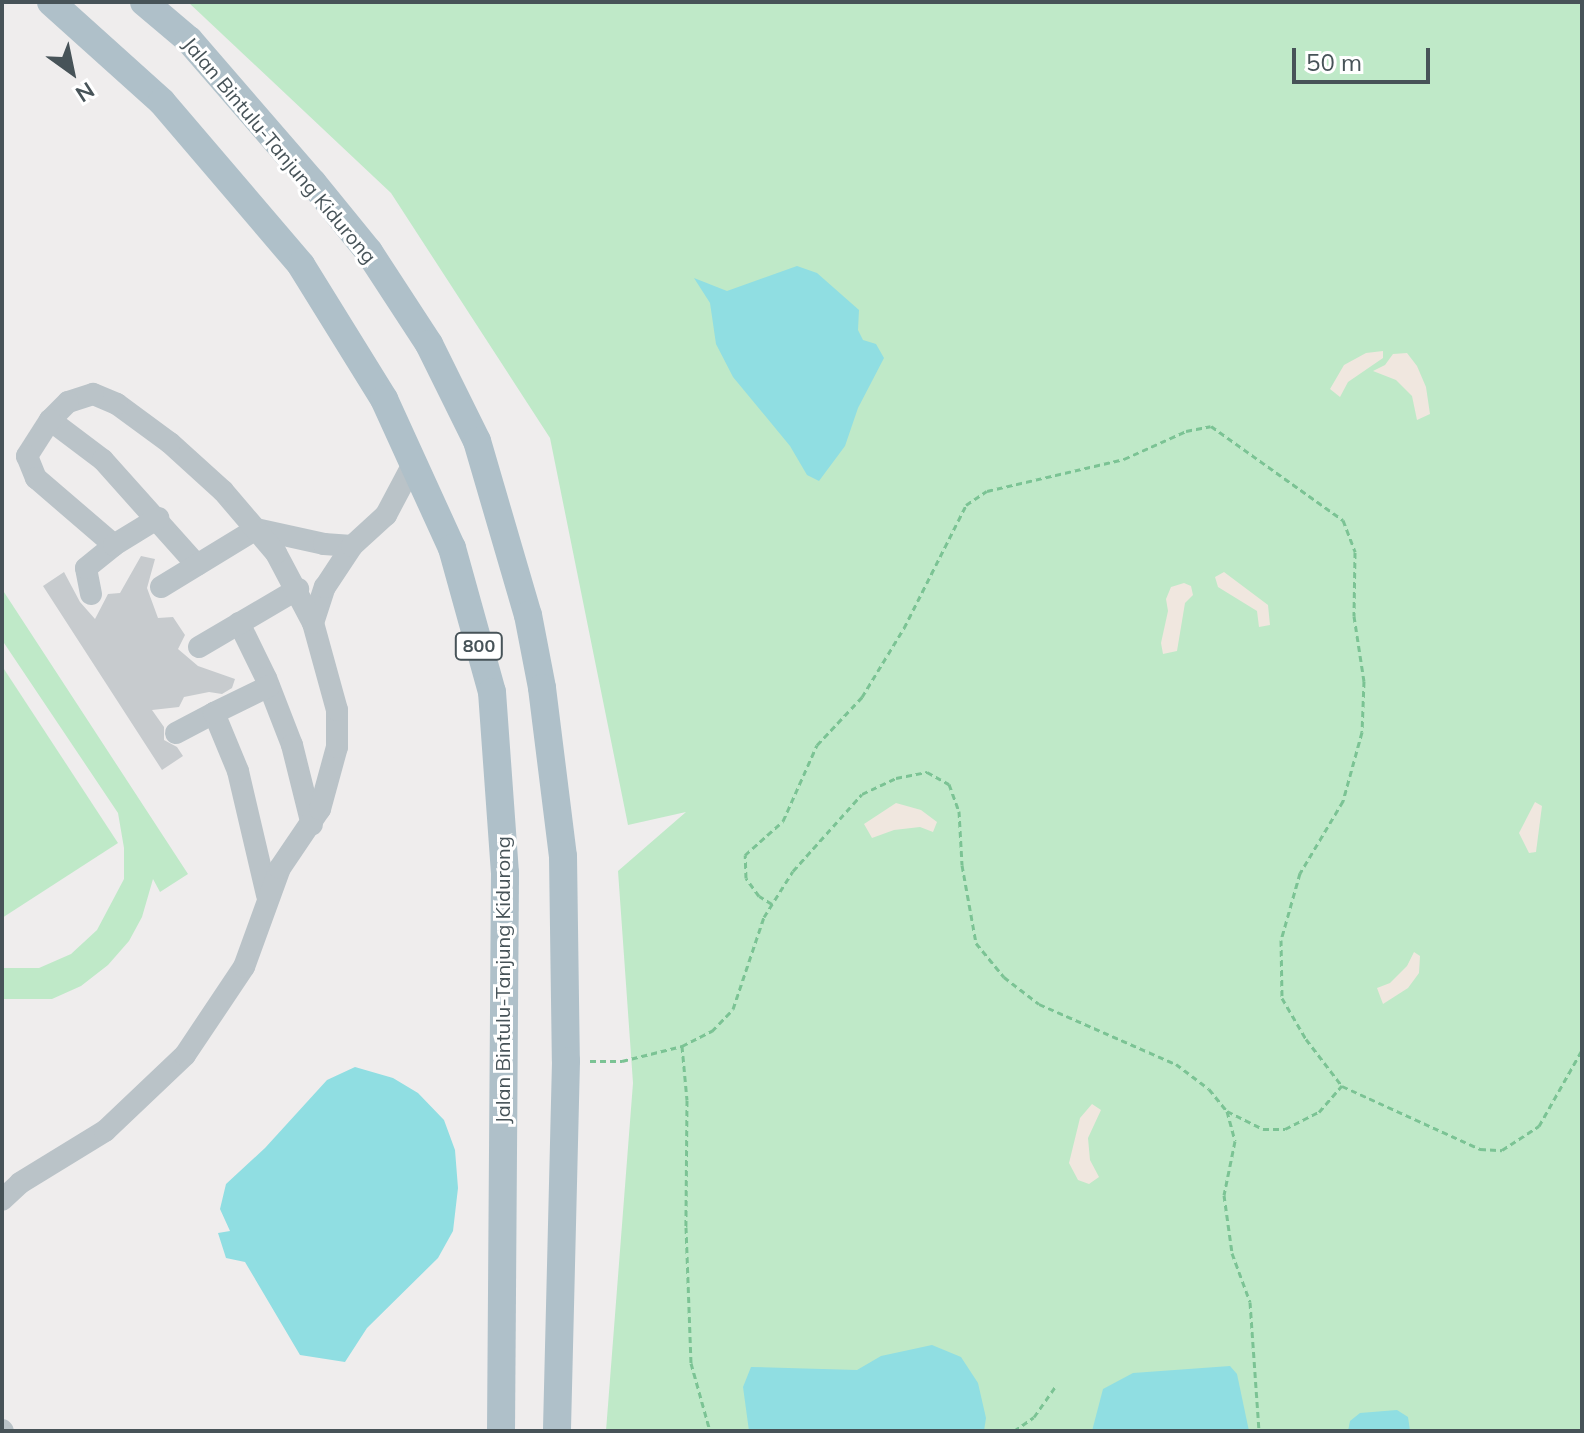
<!DOCTYPE html>
<html>
<head>
<meta charset="utf-8">
<style>
	body { margin:0 }
	#map { position:relative; width:1584px; height:1433px; overflow:hidden; background:#efeded; font-family:Mulish,sans-serif }
	div>[style] { position:absolute }
	.green>* { inset:0; background:#bfe9c8 }
	.sand>* { inset:0; background:#f0e7df }
	.water>* { inset:0; background:#90dee2 }
	.building>* { inset:0; background:#c7cbce }
	.path>* { height:3px; margin-top:-1.5px; transform-origin:0; background:repeating-linear-gradient(90deg,#7bc394 0 6px,transparent 0 10px) }
	.minor>* { height:22px; margin:-11px; padding:0 11px; transform-origin:11px; border-radius:11px; background:#bac3c8 }
	.major>* { height:28px; margin:-14px; padding:0 14px; transform-origin:14px; border-radius:14px; background:#afc0c9 }
	span { translate:-50% -50%; white-space:nowrap; text-align:center; line-height:1.15; -webkit-text-stroke:6px #fff; paint-order:stroke }
	.shield-label span { padding:2px 6px; background:#fff; border:2px solid; border-radius:6px; -webkit-text-stroke-width:0 }
	.shield-label { font-size:18px; color:#475358; font-weight:700 }
	.street-label { font-size:20px; color:#475358 }
	.frame { position:absolute; inset:0; border:4px solid #475358; pointer-events:none }
	.north { position:absolute; left:32px; top:32px; width:80px; height:80px; -webkit-text-stroke:6px #fff; paint-order:stroke; rotate:147deg; font-size:22px; font-weight:700; line-height:32px; text-align:center; color:#475358 }
	.north::after { content:''; display:block; margin:auto; width:28px; height:36px; background:#475358; clip-path:polygon(50% 0,100% 100%,50% 72%,0 100%) }
	.scale { position:absolute; left:1292px; top:48px; width:138px; height:36px; box-sizing:border-box; border:4px solid #475358; border-top:0; padding-left:10px; font-size:24px; line-height:28px; white-space:nowrap; color:#475358; -webkit-text-stroke:6px #fff; paint-order:stroke }
</style>
</head>
<body>
<div id="map">
	<div class="green">
		<i style="clip-path:polygon(188px 2px,1582px 2px,1582px 1431px,606px 1431px,633px 1083px,618px 871px,686px 812px,628px 825px,550px 438px,391px 193px)"></i>
		<i style="clip-path:polygon(2px 589px,188px 874px,160px 892px,153px 879px,142px 917px,129px 941px,108px 965px,81px 986px,52px 999px,2px 999px,2px 968px,39px 968px,71px 954px,97px 930px,124px 879px,124px 848px,118px 813px,2px 640px)"></i>
		<i style="clip-path:polygon(2px 666px,118px 843px,2px 918px)"></i>
	</div>
	<div class="sand">
		<i style="clip-path:polygon(1383px 351px,1383px 358px,1348px 382px,1340px 397px,1330px 389px,1344px 365px,1366px 353px)"></i>
		<i style="clip-path:polygon(1407px 353px,1417px 366px,1426px 387px,1430px 414px,1417px 420px,1412px 396px,1396px 380px,1373px 371px,1385px 365px,1393px 354px)"></i>
		<i style="clip-path:polygon(1224px 572px,1268px 605px,1270px 625px,1259px 627px,1257px 611px,1218px 587px,1215px 577px)"></i>
		<i style="clip-path:polygon(1184px 583px,1191px 586px,1193px 595px,1185px 603px,1177px 651px,1163px 654px,1161px 643px,1168px 611px,1166px 599px,1171px 587px)"></i>
		<i style="clip-path:polygon(1535px 802px,1542px 806px,1536px 852px,1529px 853px,1519px 833px)"></i>
		<i style="clip-path:polygon(896px 803px,921px 810px,937px 822px,933px 832px,920px 827px,894px 830px,872px 838px,864px 824px)"></i>
		<i style="clip-path:polygon(1414px 952px,1420px 956px,1419px 973px,1408px 988px,1383px 1004px,1377px 988px,1390px 983px,1407px 966px)"></i>
		<i style="clip-path:polygon(1092px 1104px,1101px 1110px,1088px 1138px,1090px 1160px,1099px 1177px,1089px 1184px,1078px 1180px,1069px 1163px,1080px 1118px)"></i>
	</div>
	<div class="water">
		<i style="clip-path:polygon(797px 266px,817px 273px,859px 310px,858px 330px,863px 340px,876px 344px,884px 358px,858px 408px,845px 446px,819px 481px,807px 475px,790px 446px,733px 377px,716px 344px,710px 303px,694px 278px,727px 291px)"></i>
		<i style="clip-path:polygon(355px 1067px,393px 1078px,418px 1093px,444px 1120px,455px 1150px,458px 1188px,453px 1231px,438px 1258px,367px 1328px,345px 1362px,300px 1355px,245px 1262px,226px 1258px,218px 1233px,230px 1231px,220px 1209px,226px 1184px,265px 1148px,327px 1080px)"></i>
		<i style="clip-path:polygon(932px 1345px,961px 1357px,978px 1383px,986px 1418px,984px 1431px,749px 1431px,743px 1387px,751px 1367px,857px 1370px,881px 1356px)"></i>
		<i style="clip-path:polygon(1230px 1366px,1237px 1374px,1249px 1431px,1092px 1431px,1103px 1389px,1133px 1373px)"></i>
		<i style="clip-path:polygon(1397px 1410px,1408px 1417px,1410px 1431px,1348px 1431px,1350px 1421px,1360px 1413px)"></i>
	</div>
	<div class="building">
		<i style="clip-path:polygon(141px 556px,155px 559px,147px 588px,158px 618px,173px 617px,185px 635px,178px 649px,198px 666px,235px 679px,232px 688px,222px 694px,209px 692px,184px 697px,179px 707px,152px 710px,164px 727px,164px 740px,177px 747px,183px 756px,162px 770px,43px 586px,64px 572px,80px 602px,95px 619px,108px 594px,120px 593px)"></i>
	</div>
	<div class="path">
		<i style="left:772px;top:904px;width:15px;rotate:-148deg"></i>
		<i style="left:759px;top:896px;width:22px;rotate:-126deg"></i>
		<i style="left:746px;top:878px;width:23px;rotate:-92deg"></i>
		<i style="left:745px;top:855px;width:51px;rotate:-41.8deg"></i>
		<i style="left:783px;top:821px;width:83px;rotate:-65.9deg"></i>
		<i style="left:817px;top:745px;width:66px;rotate:-46.8deg"></i>
		<i style="left:862px;top:697px;width:81px;rotate:-58.7deg"></i>
		<i style="left:904px;top:628px;width:138px;rotate:-63.2deg"></i>
		<i style="left:966px;top:505px;width:25px;rotate:-34deg"></i>
		<i style="left:987px;top:491px;width:141px;rotate:-13.1deg"></i>
		<i style="left:1124px;top:459px;width:68px;rotate:-24.3deg"></i>
		<i style="left:1186px;top:431px;width:25px;rotate:-11deg"></i>
		<i style="left:1211px;top:426px;width:162px;rotate:35.5deg"></i>
		<i style="left:1343px;top:520px;width:34px;rotate:69deg"></i>
		<i style="left:1355px;top:552px;width:64px;rotate:90.9deg"></i>
		<i style="left:1354px;top:616px;width:66px;rotate:81.3deg"></i>
		<i style="left:1364px;top:681px;width:51px;rotate:92.2deg"></i>
		<i style="left:1362px;top:732px;width:72px;rotate:105.4deg"></i>
		<i style="left:1343px;top:801px;width:84px;rotate:120.8deg"></i>
		<i style="left:1300px;top:873px;width:70px;rotate:105.8deg"></i>
		<i style="left:1281px;top:940px;width:58px;rotate:89deg"></i>
		<i style="left:1282px;top:998px;width:48px;rotate:59.7deg"></i>
		<i style="left:1306px;top:1039px;width:59px;rotate:52.5deg"></i>
		<i style="left:1342px;top:1086px;width:152px;rotate:24.5deg"></i>
		<i style="left:1480px;top:1149px;width:22px;rotate:3deg"></i>
		<i style="left:1502px;top:1150px;width:44px;rotate:-33deg"></i>
		<i style="left:1539px;top:1126px;width:87px;rotate:-60.5deg"></i>
		<i style="left:682px;top:1046px;width:54px;rotate:84.7deg"></i>
		<i style="left:687px;top:1100px;width:127px;rotate:90.5deg"></i>
		<i style="left:686px;top:1227px;width:136px;rotate:87.9deg"></i>
		<i style="left:691px;top:1363px;width:71px;rotate:74.4deg"></i>
		<i style="left:590px;top:1061px;width:32px"></i>
		<i style="left:622px;top:1061px;width:62px;rotate:-14deg"></i>
		<i style="left:682px;top:1046px;width:34px;rotate:-27deg"></i>
		<i style="left:712px;top:1031px;width:30px;rotate:-46deg"></i>
		<i style="left:733px;top:1009px;width:97px;rotate:-71.4deg"></i>
		<i style="left:764px;top:917px;width:54px;rotate:-57.8deg"></i>
		<i style="left:793px;top:871px;width:103px;rotate:-48.1deg"></i>
		<i style="left:862px;top:794px;width:38px;rotate:-25deg"></i>
		<i style="left:896px;top:778px;width:32px;rotate:-11deg"></i>
		<i style="left:927px;top:772px;width:25px;rotate:29deg"></i>
		<i style="left:949px;top:784px;width:29px;rotate:70deg"></i>
		<i style="left:959px;top:811px;width:54px;rotate:86.8deg"></i>
		<i style="left:962px;top:865px;width:79px;rotate:79.8deg"></i>
		<i style="left:976px;top:943px;width:44px;rotate:50.5deg"></i>
		<i style="left:1004px;top:977px;width:44px;rotate:37.6deg"></i>
		<i style="left:1039px;top:1004px;width:150px;rotate:23.7deg"></i>
		<i style="left:1176px;top:1064px;width:41px;rotate:37.1deg"></i>
		<i style="left:1209px;top:1089px;width:28px;rotate:51deg"></i>
		<i style="left:1227px;top:1111px;width:31px;rotate:75deg"></i>
		<i style="left:1235px;top:1141px;width:55px;rotate:101.5deg"></i>
		<i style="left:1224px;top:1195px;width:59px;rotate:82.1deg"></i>
		<i style="left:1232px;top:1253px;width:52px;rotate:69.8deg"></i>
		<i style="left:1250px;top:1302px;width:129px;rotate:86deg"></i>
		<i style="left:1227px;top:1111px;width:40px;rotate:26.6deg"></i>
		<i style="left:1263px;top:1129px;width:22px"></i>
		<i style="left:1285px;top:1129px;width:38px;rotate:-27deg"></i>
		<i style="left:1319px;top:1112px;width:35px;rotate:-49deg"></i>
		<i style="left:1014px;top:1431px;width:24px;rotate:-35deg"></i>
		<i style="left:1034px;top:1417px;width:39px;rotate:-55deg"></i>
	</div>
	<div class="minor">
		<i style="left:50px;top:420px;width:66px;rotate:37deg"></i>
		<i style="left:103px;top:460px;width:141px;rotate:48.2deg"></i>
		<i style="left:161px;top:587px;width:111px;rotate:-31.4deg"></i>
		<i style="left:256px;top:529px;width:70px;rotate:12.4deg"></i>
		<i style="left:324px;top:544px;width:28px;rotate:4deg"></i>
		<i style="left:91px;top:594px;width:26px;rotate:-101deg"></i>
		<i style="left:86px;top:568px;width:36px;rotate:-39deg"></i>
		<i style="left:239px;top:623px;width:61px;rotate:63.9deg"></i>
		<i style="left:266px;top:678px;width:72px;rotate:68.8deg"></i>
		<i style="left:292px;top:745px;width:82px;rotate:76deg"></i>
		<i style="left:313px;top:623px;width:38px;rotate:-72deg"></i>
		<i style="left:325px;top:587px;width:49px;rotate:-56.6deg"></i>
		<i style="left:352px;top:546px;width:46px;rotate:-42.4deg"></i>
		<i style="left:386px;top:515px;width:58px;rotate:-62.1deg"></i>
		<i style="left:199px;top:647px;width:115px;rotate:-30.4deg"></i>
		<i style="left:176px;top:733px;width:43px;rotate:-27.8deg"></i>
		<i style="left:267px;top:895px;width:127px;rotate:-103.2deg"></i>
		<i style="left:238px;top:771px;width:63px;rotate:-112.5deg"></i>
		<i style="left:214px;top:713px;width:61px;rotate:-26.1deg"></i>
		<i style="left:2px;top:1200px;width:25px;rotate:-43deg"></i>
		<i style="left:20px;top:1183px;width:100px;rotate:-31.5deg"></i>
		<i style="left:105px;top:1131px;width:110px;rotate:-43.5deg"></i>
		<i style="left:185px;top:1055px;width:106px;rotate:-56.2deg"></i>
		<i style="left:244px;top:967px;width:105px;rotate:-70deg"></i>
		<i style="left:280px;top:868px;width:71px;rotate:-55.9deg"></i>
		<i style="left:320px;top:809px;width:64px;rotate:-74.7deg"></i>
		<i style="left:337px;top:747px;width:37px;rotate:-90deg"></i>
		<i style="left:337px;top:710px;width:90px;rotate:-105.4deg"></i>
		<i style="left:313px;top:623px;width:79px;rotate:-117.9deg"></i>
		<i style="left:276px;top:553px;width:82px;rotate:-130.5deg"></i>
		<i style="left:223px;top:491px;width:72px;rotate:-137.8deg"></i>
		<i style="left:170px;top:443px;width:66px;rotate:-143.7deg"></i>
		<i style="left:117px;top:404px;width:26px;rotate:-157deg"></i>
		<i style="left:93px;top:394px;width:26px;rotate:162deg"></i>
		<i style="left:68px;top:402px;width:25px;rotate:135deg"></i>
		<i style="left:50px;top:420px;width:43px;rotate:122.6deg"></i>
		<i style="left:27px;top:456px;width:24px;rotate:68deg"></i>
		<i style="left:36px;top:478px;width:103px;rotate:40.7deg"></i>
		<i style="left:114px;top:545px;width:52px;rotate:-31.5deg"></i>
		<i style="left:2px;top:1430px;width:1px;rotate:45deg"></i>
	</div>
	<div class="major">
		<i style="left:51px;top:2px;width:149px;rotate:42deg"></i>
		<i style="left:162px;top:102px;width:214px;rotate:49.5deg"></i>
		<i style="left:301px;top:265px;width:158px;rotate:58.2deg"></i>
		<i style="left:384px;top:399px;width:164px;rotate:65.5deg"></i>
		<i style="left:452px;top:548px;width:149px;rotate:74.5deg"></i>
		<i style="left:492px;top:692px;width:181px;rotate:85.9deg"></i>
		<i style="left:505px;top:873px;width:558px;rotate:90.41deg"></i>
		<i style="left:144px;top:2px;width:59px;rotate:40.2deg"></i>
		<i style="left:189px;top:40px;width:189px;rotate:49.1deg"></i>
		<i style="left:313px;top:183px;width:89px;rotate:50.9deg"></i>
		<i style="left:369px;top:252px;width:110px;rotate:56.9deg"></i>
		<i style="left:429px;top:344px;width:108px;rotate:63.7deg"></i>
		<i style="left:477px;top:441px;width:181px;rotate:73.7deg"></i>
		<i style="left:528px;top:615px;width:74px;rotate:79.1deg"></i>
		<i style="left:542px;top:688px;width:169px;rotate:82.9deg"></i>
		<i style="left:563px;top:856px;width:205px;rotate:89.2deg"></i>
		<i style="left:566px;top:1061px;width:370px;rotate:91.4deg"></i>
	</div>
	<div class="shield-label">
		<span style="left:479px;top:646px">800</span>
	</div>
	<div class="street-label">
		<span style="left:280px;top:150px;rotate:50deg">Jalan Bintulu-Tanjung Kidurong</span>
		<span style="left:502px;top:980px;rotate:-90deg">Jalan Bintulu-Tanjung Kidurong</span>
	</div>
	<div class="frame"></div>
	<div class="north">N</div>
	<div class="scale">50 m</div>
</div>
</body>
</html>
